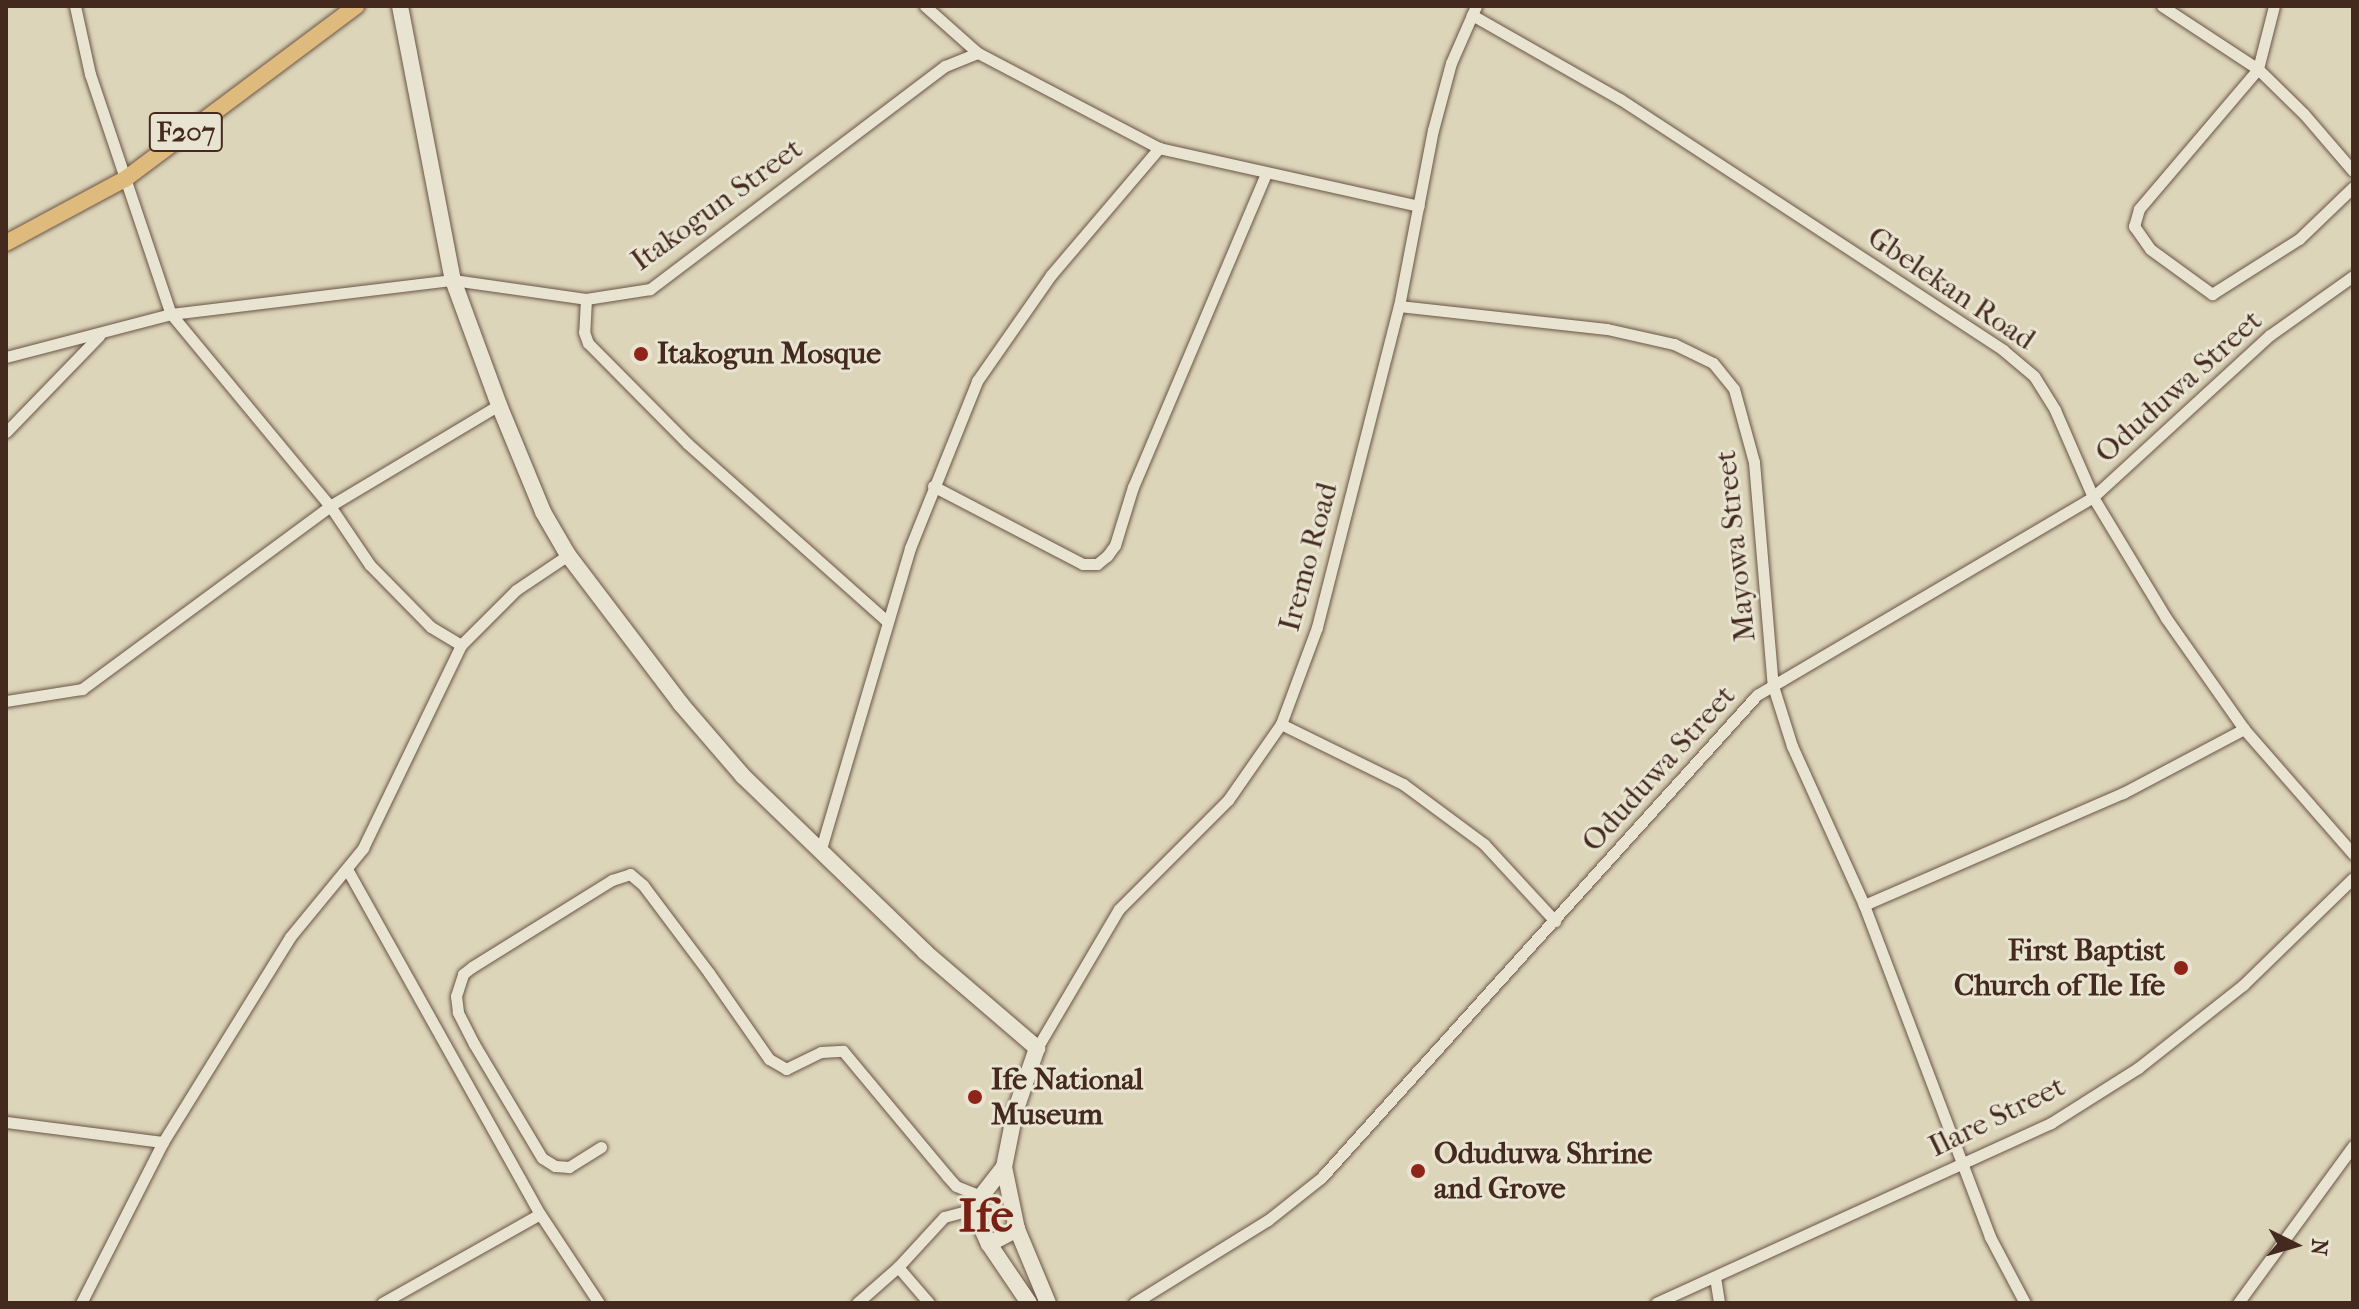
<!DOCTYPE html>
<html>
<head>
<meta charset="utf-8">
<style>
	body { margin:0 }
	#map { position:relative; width:2359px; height:1309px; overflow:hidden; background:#ddd5ba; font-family:"IM FELL French Canon",serif }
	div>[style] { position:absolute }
	.roads { filter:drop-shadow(0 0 2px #6a5545) drop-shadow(0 0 2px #6a5545) }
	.street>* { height:11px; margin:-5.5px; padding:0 5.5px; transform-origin:5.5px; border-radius:5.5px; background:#e9e4d2 }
	.secondary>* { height:16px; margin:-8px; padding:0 8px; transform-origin:8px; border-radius:8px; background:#e9e4d2 }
	.primary>* { height:16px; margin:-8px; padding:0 8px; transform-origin:8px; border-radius:8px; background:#deba7d }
	.dots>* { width:22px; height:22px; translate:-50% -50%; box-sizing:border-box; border:4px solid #e9e4d2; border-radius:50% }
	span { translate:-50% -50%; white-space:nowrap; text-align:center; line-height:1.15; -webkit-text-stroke:6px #e9e4d2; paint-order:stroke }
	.shield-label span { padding:2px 6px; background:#e9e4d2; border:2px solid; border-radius:6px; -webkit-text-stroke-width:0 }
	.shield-label { font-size:28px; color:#442a1e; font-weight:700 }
	.street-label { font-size:30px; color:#442a1e }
	.poi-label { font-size:30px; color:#442a1e; font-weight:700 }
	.left { translate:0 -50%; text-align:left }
	.right { translate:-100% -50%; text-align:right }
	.town-label { font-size:46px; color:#7a1f14; font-weight:700 }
	.frame { position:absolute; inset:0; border:8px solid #442a1e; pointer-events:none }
	.north { position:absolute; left:2255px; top:1205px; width:80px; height:80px; -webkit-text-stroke:6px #e9e4d2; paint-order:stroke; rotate:95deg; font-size:22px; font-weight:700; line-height:32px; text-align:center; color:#442a1e }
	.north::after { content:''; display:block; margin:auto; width:28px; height:36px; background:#442a1e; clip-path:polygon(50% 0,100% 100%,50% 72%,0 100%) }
</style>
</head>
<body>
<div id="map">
	<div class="roads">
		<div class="street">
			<i style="left:75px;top:6px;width:70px;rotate:77.6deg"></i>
			<i style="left:90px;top:74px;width:253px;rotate:71.4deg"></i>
			<i style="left:171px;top:314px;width:249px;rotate:50.4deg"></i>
			<i style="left:330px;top:506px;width:71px;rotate:55.9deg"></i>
			<i style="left:370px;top:565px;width:87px;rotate:45.5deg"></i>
			<i style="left:431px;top:627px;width:35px;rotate:31deg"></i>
			<i style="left:925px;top:6px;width:71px;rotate:41.6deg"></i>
			<i style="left:978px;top:53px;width:204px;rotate:27.7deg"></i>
			<i style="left:1159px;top:148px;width:266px;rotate:12.6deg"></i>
			<i style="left:2162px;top:6px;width:115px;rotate:33.3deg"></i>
			<i style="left:2258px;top:69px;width:64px;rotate:44.4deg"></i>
			<i style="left:2304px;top:114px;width:75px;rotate:49.3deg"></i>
			<i style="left:2274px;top:6px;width:65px;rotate:104.3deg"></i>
			<i style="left:2258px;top:69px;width:184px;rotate:130.4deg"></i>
			<i style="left:2139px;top:209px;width:18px;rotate:106deg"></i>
			<i style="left:2134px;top:226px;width:28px;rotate:55deg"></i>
			<i style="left:2150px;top:249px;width:77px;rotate:36deg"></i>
			<i style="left:2212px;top:294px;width:103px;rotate:-32.3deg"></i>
			<i style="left:2299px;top:239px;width:75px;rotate:-43.9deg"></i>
			<i style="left:1472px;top:15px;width:170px;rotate:29.6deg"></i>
			<i style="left:1620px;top:99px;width:458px;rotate:33.2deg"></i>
			<i style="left:2003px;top:350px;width:40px;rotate:40deg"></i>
			<i style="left:2034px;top:376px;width:40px;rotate:58deg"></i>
			<i style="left:2055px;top:410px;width:95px;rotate:66.4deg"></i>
			<i style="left:2093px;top:497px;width:141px;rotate:58.9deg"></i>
			<i style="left:2166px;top:618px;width:136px;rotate:54.9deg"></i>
			<i style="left:2244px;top:729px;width:166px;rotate:48.9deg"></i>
			<i style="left:586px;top:299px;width:33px;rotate:93deg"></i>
			<i style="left:584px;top:332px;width:12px;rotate:70deg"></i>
			<i style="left:588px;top:343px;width:142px;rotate:45.3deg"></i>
			<i style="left:688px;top:444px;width:266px;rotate:41.7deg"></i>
			<i style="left:1399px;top:306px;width:209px;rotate:6.3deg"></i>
			<i style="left:1607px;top:329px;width:69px;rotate:12.6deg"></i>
			<i style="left:1674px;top:344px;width:43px;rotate:26deg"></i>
			<i style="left:1713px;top:363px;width:33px;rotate:51deg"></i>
			<i style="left:1734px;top:389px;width:76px;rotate:74.7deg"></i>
			<i style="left:1754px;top:462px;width:225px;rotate:85.2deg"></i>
			<i style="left:1773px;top:686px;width:63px;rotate:72.4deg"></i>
			<i style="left:1792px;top:746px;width:175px;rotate:65.6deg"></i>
			<i style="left:1864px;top:905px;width:355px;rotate:69.2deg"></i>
			<i style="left:1990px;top:1237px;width:75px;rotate:62.1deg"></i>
			<i style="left:6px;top:357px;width:171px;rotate:-14.6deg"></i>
			<i style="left:171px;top:314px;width:284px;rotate:-6.9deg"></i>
			<i style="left:453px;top:280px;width:134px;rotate:8.1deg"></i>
			<i style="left:586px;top:299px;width:65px;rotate:-8.9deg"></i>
			<i style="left:650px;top:289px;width:370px;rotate:-37.1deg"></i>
			<i style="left:945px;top:66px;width:35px;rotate:-22deg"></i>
			<i style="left:6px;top:432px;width:134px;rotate:-45.9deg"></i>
			<i style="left:933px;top:486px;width:169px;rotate:27.5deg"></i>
			<i style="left:1083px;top:564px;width:14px"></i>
			<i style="left:1097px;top:564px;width:13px;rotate:-39deg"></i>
			<i style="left:1107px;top:556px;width:14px;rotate:-54deg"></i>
			<i style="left:1115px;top:545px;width:61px;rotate:-72.8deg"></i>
			<i style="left:1133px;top:487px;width:340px;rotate:-67deg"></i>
			<i style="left:6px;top:701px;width:77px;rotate:-9deg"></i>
			<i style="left:82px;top:689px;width:308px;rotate:-36.4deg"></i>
			<i style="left:330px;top:506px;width:197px;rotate:-30.9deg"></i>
			<i style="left:1281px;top:724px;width:136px;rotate:26.2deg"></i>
			<i style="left:1403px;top:784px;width:101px;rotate:36.5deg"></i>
			<i style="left:1484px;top:844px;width:105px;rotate:47.3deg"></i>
			<i style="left:820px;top:852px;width:317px;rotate:-73.5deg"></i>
			<i style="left:910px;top:548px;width:180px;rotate:-68.1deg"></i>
			<i style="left:977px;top:381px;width:129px;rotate:-55.1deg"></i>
			<i style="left:1051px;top:275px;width:167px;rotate:-49.6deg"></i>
			<i style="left:347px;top:869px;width:395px;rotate:60.8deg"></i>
			<i style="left:540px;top:1214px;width:107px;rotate:56.5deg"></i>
			<i style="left:1864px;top:905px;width:282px;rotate:-23.4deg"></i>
			<i style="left:2123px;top:793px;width:137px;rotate:-27.9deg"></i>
			<i style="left:1037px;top:1048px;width:161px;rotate:-59.5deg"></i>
			<i style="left:1119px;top:909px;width:154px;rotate:-45deg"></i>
			<i style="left:1228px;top:800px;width:93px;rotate:-55.1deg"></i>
			<i style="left:1281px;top:724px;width:103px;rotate:-69.6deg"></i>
			<i style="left:1317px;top:627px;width:331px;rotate:-75.7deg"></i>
			<i style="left:1399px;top:306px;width:179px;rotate:-79.1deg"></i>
			<i style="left:1433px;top:130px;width:69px;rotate:-75deg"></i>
			<i style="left:1451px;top:63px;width:62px;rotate:-66.3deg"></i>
			<i style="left:6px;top:1122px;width:158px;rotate:7.3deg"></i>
			<i style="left:601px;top:1147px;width:38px;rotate:148deg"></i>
			<i style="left:569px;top:1167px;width:14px;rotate:-176deg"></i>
			<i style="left:555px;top:1166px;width:15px;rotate:-148deg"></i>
			<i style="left:542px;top:1158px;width:133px;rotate:-120.8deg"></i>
			<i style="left:474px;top:1044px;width:36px;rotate:-117deg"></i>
			<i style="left:458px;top:1012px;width:16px;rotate:-97deg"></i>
			<i style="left:456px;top:996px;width:23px;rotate:-72deg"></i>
			<i style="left:463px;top:974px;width:11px;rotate:-38deg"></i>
			<i style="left:472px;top:967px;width:165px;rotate:-31.9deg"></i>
			<i style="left:612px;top:880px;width:19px;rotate:-18deg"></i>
			<i style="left:630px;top:874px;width:17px;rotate:40deg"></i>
			<i style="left:643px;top:885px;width:110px;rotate:53.1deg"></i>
			<i style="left:709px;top:973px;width:105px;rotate:55.1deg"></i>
			<i style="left:769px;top:1059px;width:20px;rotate:30deg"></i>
			<i style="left:786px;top:1069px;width:39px;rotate:-26deg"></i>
			<i style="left:821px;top:1052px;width:22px;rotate:-3deg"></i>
			<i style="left:843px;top:1051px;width:163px;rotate:50.2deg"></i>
			<i style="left:947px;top:1176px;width:13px;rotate:48deg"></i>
			<i style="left:956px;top:1186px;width:27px;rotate:22deg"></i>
			<i style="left:898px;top:1267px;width:68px;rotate:-47.4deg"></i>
			<i style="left:944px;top:1217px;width:34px;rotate:-15deg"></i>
			<i style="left:1715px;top:1277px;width:26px;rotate:81deg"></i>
			<i style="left:81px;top:1303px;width:181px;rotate:-63deg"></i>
			<i style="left:163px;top:1142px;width:241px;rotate:-58.2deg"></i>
			<i style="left:290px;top:937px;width:115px;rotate:-50.6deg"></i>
			<i style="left:363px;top:848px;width:225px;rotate:-64.2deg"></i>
			<i style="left:461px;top:645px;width:78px;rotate:-45deg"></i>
			<i style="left:516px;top:590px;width:63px;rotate:-33.9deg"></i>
			<i style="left:382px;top:1303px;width:181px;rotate:-29.4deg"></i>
			<i style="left:857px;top:1303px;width:55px;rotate:-41.3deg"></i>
			<i style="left:898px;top:1267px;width:48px;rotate:49.3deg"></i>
			<i style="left:1134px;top:1303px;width:158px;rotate:-31.8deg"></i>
			<i style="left:1268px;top:1220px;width:68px;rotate:-38.4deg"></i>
			<i style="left:1321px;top:1178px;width:651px;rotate:-47.93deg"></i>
			<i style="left:1757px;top:695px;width:390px;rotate:-30.5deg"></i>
			<i style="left:2093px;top:497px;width:240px;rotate:-42.5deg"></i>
			<i style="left:2270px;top:335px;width:102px;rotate:-35.4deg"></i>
			<i style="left:1656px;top:1303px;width:434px;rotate:-24.5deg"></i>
			<i style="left:2051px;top:1123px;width:103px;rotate:-32.3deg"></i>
			<i style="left:2138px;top:1068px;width:134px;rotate:-38.3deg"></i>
			<i style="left:2243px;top:985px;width:153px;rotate:-44.2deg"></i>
			<i style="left:2238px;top:1303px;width:195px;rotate:-53.8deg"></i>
		</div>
		<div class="secondary">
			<i style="left:400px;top:6px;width:279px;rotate:79.1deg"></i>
			<i style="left:453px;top:280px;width:133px;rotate:69.8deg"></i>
			<i style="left:499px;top:405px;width:116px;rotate:67.6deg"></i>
			<i style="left:543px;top:512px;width:50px;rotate:59.8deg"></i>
			<i style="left:568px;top:555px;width:187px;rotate:52.8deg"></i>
			<i style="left:681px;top:704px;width:95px;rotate:49.3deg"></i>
			<i style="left:743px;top:776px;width:253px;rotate:44deg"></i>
			<i style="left:925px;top:952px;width:148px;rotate:40.6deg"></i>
			<i style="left:1037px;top:1048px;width:68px;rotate:109deg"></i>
			<i style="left:1015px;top:1112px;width:56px;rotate:101.3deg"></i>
			<i style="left:1004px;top:1167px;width:63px;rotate:78.2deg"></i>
			<i style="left:1017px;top:1229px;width:80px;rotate:67.3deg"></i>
			<i style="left:1004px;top:1167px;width:37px;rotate:128deg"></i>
			<i style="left:981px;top:1196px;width:13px;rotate:108deg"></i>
			<i style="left:977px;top:1208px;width:14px;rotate:82deg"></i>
			<i style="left:979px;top:1222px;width:24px;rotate:66deg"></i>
			<i style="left:989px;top:1244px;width:71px;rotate:55.9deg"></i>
			<i style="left:989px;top:1244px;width:32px;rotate:-28deg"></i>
		</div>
		<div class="primary">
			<i style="left:6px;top:243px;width:135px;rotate:-28.3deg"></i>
			<i style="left:125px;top:179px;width:289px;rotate:-36.8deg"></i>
		</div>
	</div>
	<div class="dots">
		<i style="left:641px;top:354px;background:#8f2418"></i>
		<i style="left:2181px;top:968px;background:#8f2418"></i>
		<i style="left:975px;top:1097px;background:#8f2418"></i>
		<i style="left:1418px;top:1171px;background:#8f2418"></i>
	</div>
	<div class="shield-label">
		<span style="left:186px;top:132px">F207</span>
	</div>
	<div class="street-label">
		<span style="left:717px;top:205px;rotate:-36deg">Itakogun Street</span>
		<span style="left:1951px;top:289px;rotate:34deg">Gbelekan Road</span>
		<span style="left:2179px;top:387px;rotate:-42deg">Oduduwa Street</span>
		<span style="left:1736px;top:546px;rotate:-96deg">Mayowa Street</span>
		<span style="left:1309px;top:557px;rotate:-75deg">Iremo Road</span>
		<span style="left:1659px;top:769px;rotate:-48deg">Oduduwa Street</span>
		<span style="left:1997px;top:1117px;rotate:-26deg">Ilare Street</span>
	</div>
	<div class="poi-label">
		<span class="left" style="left:657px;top:354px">Itakogun Mosque</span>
		<span class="right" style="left:2165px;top:968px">First Baptist<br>Church of Ile Ife</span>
		<span class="left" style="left:991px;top:1097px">Ife National<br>Museum</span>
		<span class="left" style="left:1434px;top:1171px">Oduduwa Shrine<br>and Grove</span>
	</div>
	<div class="town-label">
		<span style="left:986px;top:1216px">Ife</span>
	</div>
	<div class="frame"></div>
	<div class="north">N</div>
</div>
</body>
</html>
